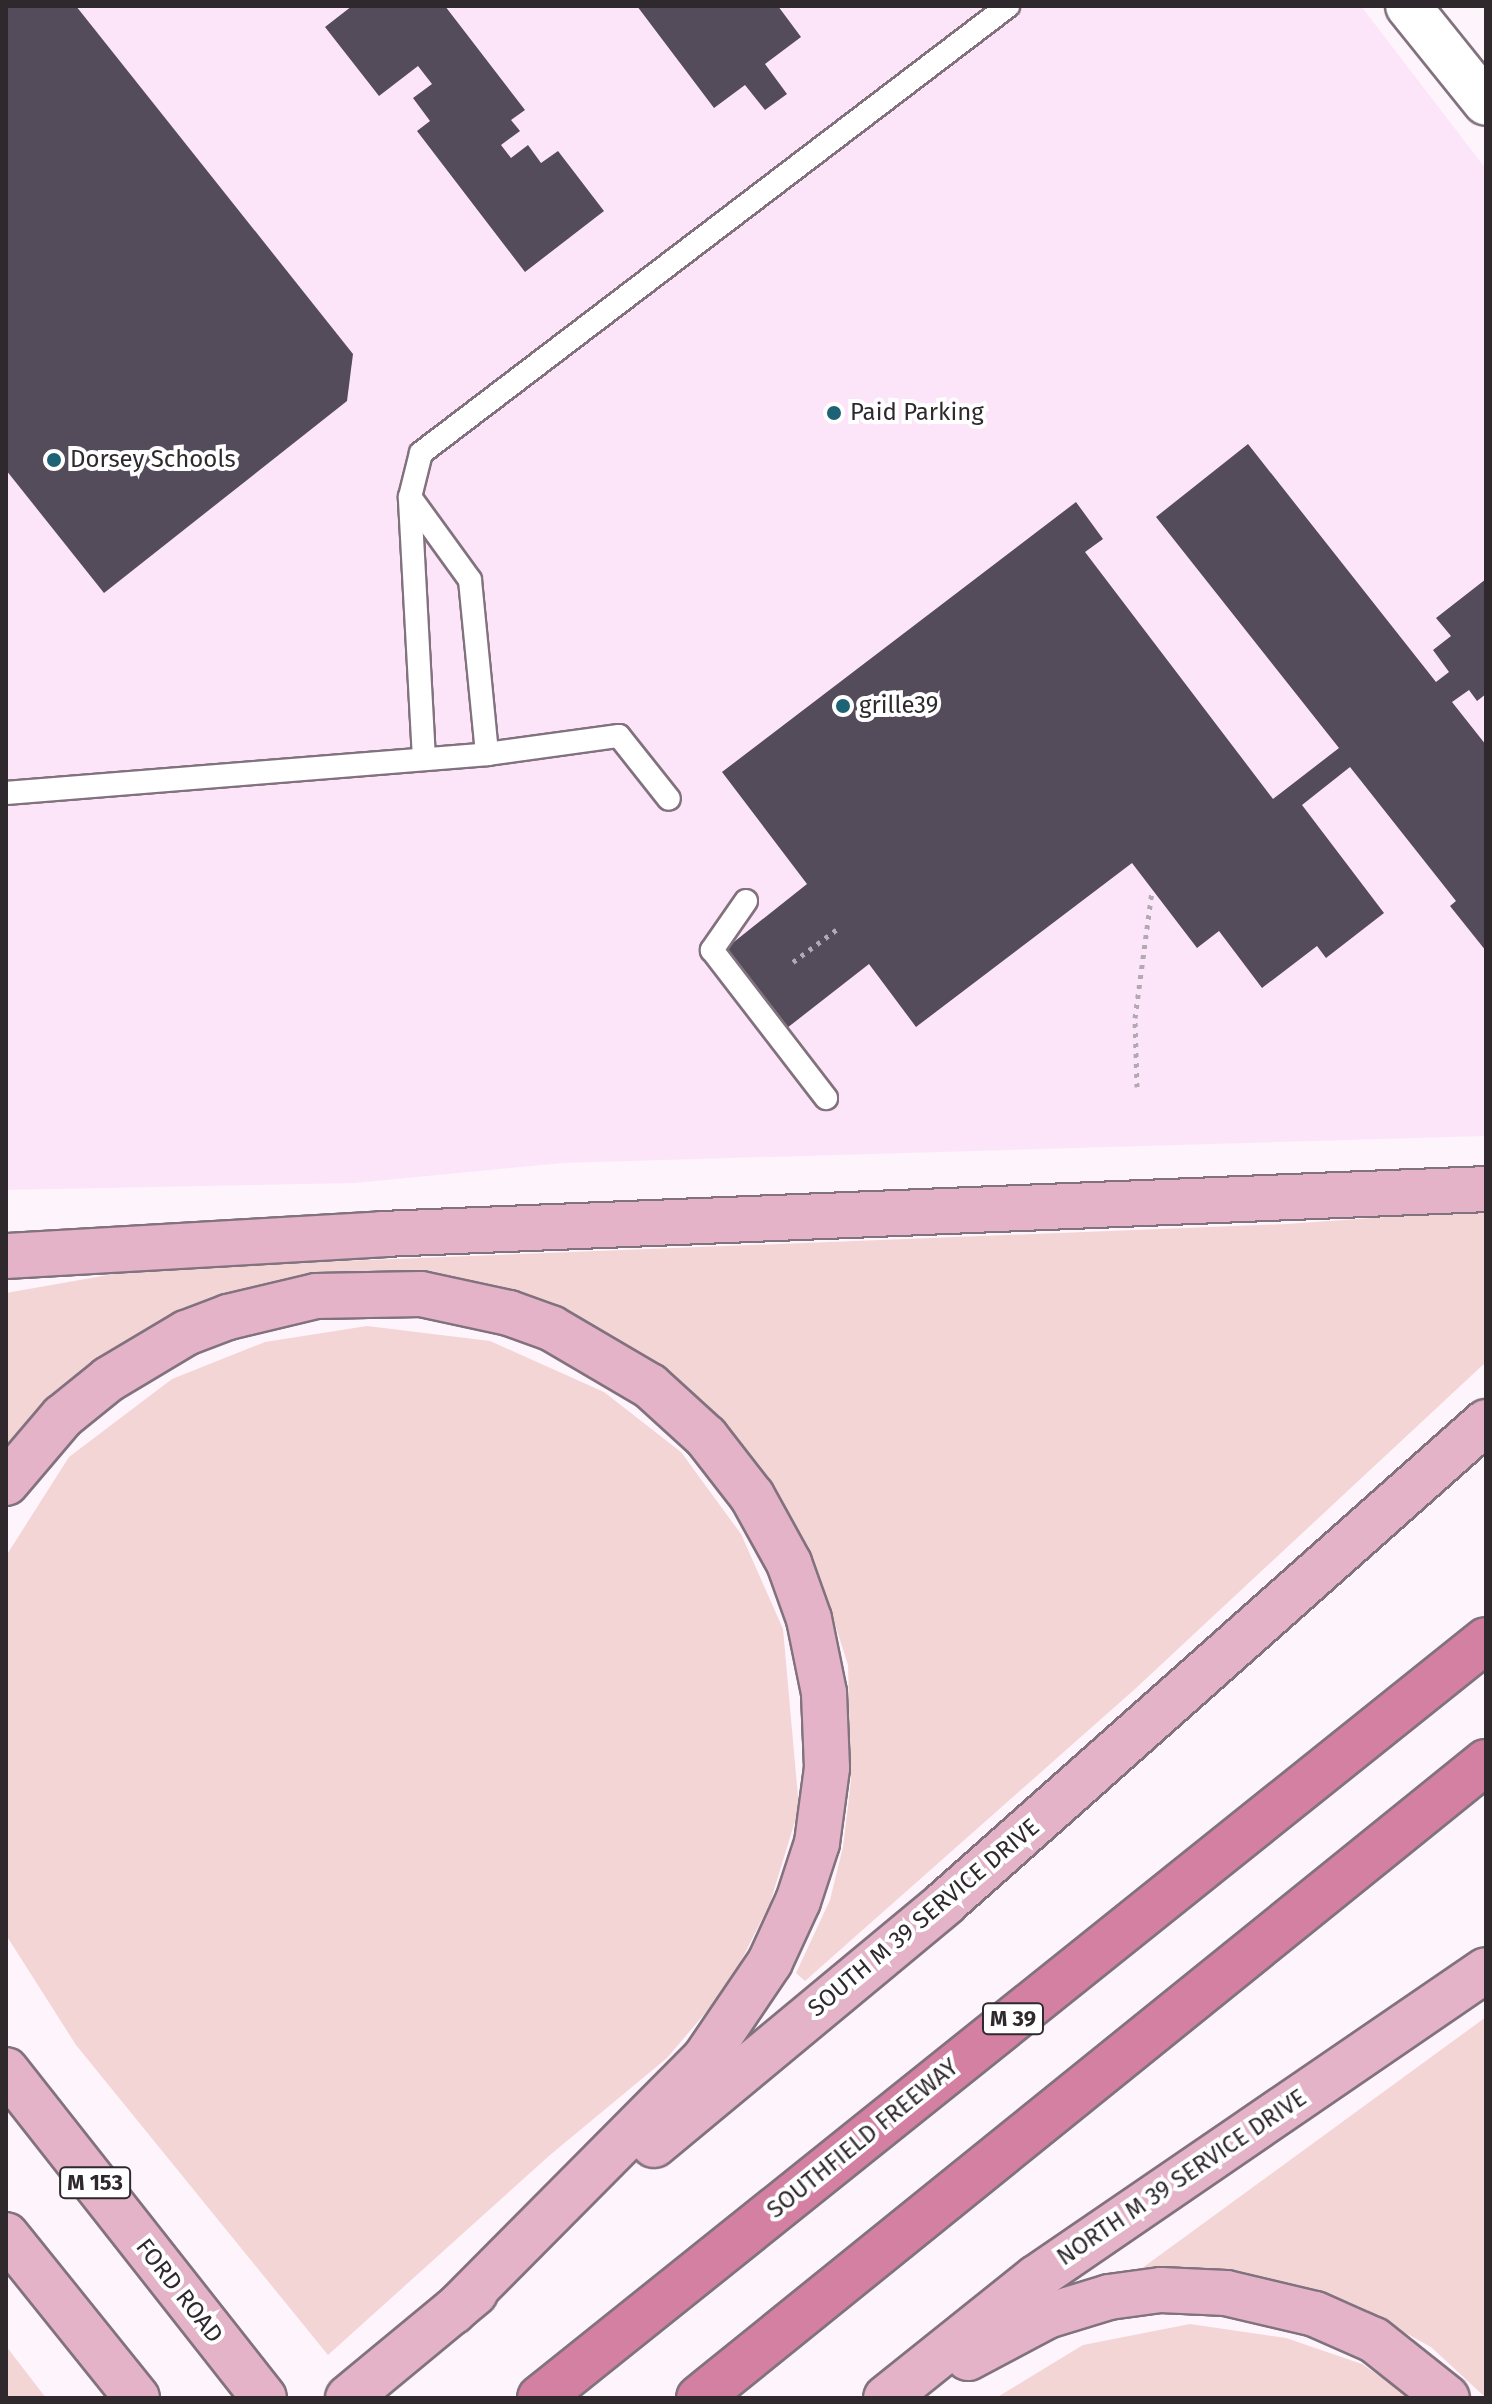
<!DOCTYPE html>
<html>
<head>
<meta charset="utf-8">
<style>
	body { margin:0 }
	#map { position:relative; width:1492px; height:2404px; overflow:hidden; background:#fef4fc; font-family:"Fira Sans",sans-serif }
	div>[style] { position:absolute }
	.built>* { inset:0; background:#fde5f9 }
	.green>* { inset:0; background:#f4d5d5 }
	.building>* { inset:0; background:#544c5b }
	.path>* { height:5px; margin-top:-2.5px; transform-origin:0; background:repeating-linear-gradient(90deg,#b2aab1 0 4px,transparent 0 10px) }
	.roads { filter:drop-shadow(2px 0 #81727e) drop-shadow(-2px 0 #81727e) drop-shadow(0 2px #81727e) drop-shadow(0 -2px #81727e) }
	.lane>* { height:22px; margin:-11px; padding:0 11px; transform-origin:11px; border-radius:11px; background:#fff }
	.street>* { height:44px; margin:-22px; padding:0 22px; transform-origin:22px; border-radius:22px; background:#fff }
	.primary>* { height:44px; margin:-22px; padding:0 22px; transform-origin:22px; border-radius:22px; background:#e5b3c8 }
	.highway>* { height:44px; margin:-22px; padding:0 22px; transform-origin:22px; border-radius:22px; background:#d380a3 }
	.dots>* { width:22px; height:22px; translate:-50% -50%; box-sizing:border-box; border:4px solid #fff; border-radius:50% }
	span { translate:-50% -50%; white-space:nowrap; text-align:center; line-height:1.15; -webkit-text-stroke:8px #fff; paint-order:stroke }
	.shield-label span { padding:2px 6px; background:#fff; border:2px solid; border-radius:6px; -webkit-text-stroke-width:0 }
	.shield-label { font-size:22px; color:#2f292e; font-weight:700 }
	.poi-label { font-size:24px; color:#2f292e }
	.left { translate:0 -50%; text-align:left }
	.street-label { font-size:24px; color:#2f292e }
	.frame { position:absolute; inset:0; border:8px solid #2f292e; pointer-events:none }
</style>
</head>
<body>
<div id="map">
	<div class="built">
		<i style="clip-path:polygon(6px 6px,1361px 6px,1486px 169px,1486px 1136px,563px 1163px,355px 1183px,6px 1190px)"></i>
	</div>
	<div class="green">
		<i style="clip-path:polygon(1486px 1210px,1486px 1362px,1135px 1689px,805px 1981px,796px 1973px,830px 1900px,843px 1847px,851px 1781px,848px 1665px,821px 1580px,769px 1479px,738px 1438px,667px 1369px,564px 1312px,323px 1277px,6px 1457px,6px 1293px,142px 1269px,1287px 1224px)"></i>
		<i style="clip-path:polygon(367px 1326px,490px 1341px,604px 1392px,681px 1452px,741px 1534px,783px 1629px,799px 1808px,770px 1903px,729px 1985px,667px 2058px,550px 2155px,328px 2355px,76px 2045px,6px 1935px,6px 1556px,69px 1457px,172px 1379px,265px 1342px)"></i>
		<i style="clip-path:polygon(1486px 2017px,1486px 2398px,1431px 2347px,1351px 2303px,1284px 2283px,1212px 2274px,1134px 2274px)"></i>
		<i style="clip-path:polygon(1190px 2324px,1286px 2338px,1362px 2364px,1412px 2398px,996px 2398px,1083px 2345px)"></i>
		<i style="clip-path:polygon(6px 2346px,46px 2398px,6px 2398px)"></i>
	</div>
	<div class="building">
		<i style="clip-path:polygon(6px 6px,76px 6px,353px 354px,347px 401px,104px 593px,6px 470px)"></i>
		<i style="clip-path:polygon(352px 6px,445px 6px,525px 110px,511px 120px,520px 131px,501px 145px,511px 158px,528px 145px,541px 163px,558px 151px,604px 211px,525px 272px,417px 131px,430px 121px,413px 98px,432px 84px,418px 66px,379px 96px,325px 27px)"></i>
		<i style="clip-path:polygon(637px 6px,778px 6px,801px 37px,765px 64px,787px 94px,765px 110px,745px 85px,714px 108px)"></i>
		<i style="clip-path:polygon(1248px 444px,1436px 682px,1449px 672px,1433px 650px,1451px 636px,1436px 618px,1486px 579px,1486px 694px,1477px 701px,1469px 690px,1452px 702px,1486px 745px,1486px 951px,1450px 906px,1456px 901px,1350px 767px,1302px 805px,1384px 913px,1326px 958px,1317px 946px,1262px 988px,1219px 931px,1197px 948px,1132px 863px,916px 1027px,869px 964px,787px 1028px,725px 949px,807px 884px,722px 772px,1076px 502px,1103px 539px,1085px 552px,1273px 799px,1339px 748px,1156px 517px)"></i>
	</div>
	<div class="path">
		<i style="left:793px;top:962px;width:59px;rotate:-36.7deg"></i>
		<i style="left:1137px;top:1087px;width:69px;rotate:-91.7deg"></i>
		<i style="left:1135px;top:1018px;width:129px;rotate:-82.4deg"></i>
	</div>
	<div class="roads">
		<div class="lane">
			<i style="left:410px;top:497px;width:102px;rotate:54.1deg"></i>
			<i style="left:470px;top:580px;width:175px;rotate:84.4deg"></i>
			<i style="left:424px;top:759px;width:262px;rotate:-93.1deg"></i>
			<i style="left:410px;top:497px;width:45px;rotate:-76deg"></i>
			<i style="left:421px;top:453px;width:738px;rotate:-37.29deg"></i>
			<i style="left:6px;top:793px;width:483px;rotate:-4.6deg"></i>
			<i style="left:487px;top:754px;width:133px;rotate:-7.8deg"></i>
			<i style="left:619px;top:736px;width:80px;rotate:51.6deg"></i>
			<i style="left:746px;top:901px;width:60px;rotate:124.8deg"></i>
			<i style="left:712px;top:950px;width:187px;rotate:52.4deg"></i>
		</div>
		<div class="street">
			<i style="left:1408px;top:6px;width:124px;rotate:51.2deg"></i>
		</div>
		<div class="primary">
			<i style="left:6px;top:1256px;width:377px;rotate:-3.3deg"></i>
			<i style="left:382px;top:1234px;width:1105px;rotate:-2.33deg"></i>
			<i style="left:6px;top:1483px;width:87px;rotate:-49.7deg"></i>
			<i style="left:62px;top:1417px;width:60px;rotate:-39deg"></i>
			<i style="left:109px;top:1379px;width:90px;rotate:-30.9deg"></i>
			<i style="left:186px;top:1333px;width:45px;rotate:-20.9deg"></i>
			<i style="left:228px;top:1317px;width:90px;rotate:-13.4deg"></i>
			<i style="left:316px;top:1296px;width:105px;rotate:-1.1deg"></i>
			<i style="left:421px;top:1294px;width:90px;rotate:12.2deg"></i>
			<i style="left:509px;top:1313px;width:45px;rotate:19.7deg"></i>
			<i style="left:551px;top:1328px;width:115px;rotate:30.4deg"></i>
			<i style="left:650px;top:1386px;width:76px;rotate:42.3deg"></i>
			<i style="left:706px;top:1437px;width:75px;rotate:52.1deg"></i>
			<i style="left:752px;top:1496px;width:77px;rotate:61.1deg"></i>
			<i style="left:789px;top:1563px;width:59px;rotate:70.3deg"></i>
			<i style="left:809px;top:1619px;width:76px;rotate:78.5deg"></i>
			<i style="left:824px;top:1693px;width:75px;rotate:87.7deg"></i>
			<i style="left:827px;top:1768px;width:76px;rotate:97.6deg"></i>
			<i style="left:817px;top:1843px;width:61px;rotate:108.1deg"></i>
			<i style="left:798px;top:1901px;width:67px;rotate:114.7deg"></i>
			<i style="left:770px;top:1962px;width:116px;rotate:124.1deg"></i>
			<i style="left:705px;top:2058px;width:358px;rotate:134.8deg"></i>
			<i style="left:6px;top:2070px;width:417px;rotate:51.8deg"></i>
			<i style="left:654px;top:2145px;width:378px;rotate:-39.7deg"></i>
			<i style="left:945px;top:1903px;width:724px;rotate:-41.64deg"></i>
			<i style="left:6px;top:2235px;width:209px;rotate:51.2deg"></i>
			<i style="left:968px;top:2358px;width:89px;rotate:-28deg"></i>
			<i style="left:1047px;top:2316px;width:65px;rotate:-17deg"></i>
			<i style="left:1109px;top:2297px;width:52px;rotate:-7.7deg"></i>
			<i style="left:1161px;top:2290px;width:65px;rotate:2.6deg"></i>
			<i style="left:1226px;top:2293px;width:91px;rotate:13.3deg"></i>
			<i style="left:1315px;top:2314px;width:64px;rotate:23.8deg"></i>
			<i style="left:1374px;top:2340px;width:93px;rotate:38.5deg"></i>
			<i style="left:348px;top:2398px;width:165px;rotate:-39.6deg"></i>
			<i style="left:886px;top:2398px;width:192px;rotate:-38.7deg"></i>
			<i style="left:1036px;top:2278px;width:545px;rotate:-34.39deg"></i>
		</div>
		<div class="highway">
			<i style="left:540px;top:2398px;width:1212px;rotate:-38.7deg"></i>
			<i style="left:699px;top:2398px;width:1012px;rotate:-38.94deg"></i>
		</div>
	</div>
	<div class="dots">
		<i style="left:834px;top:413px;background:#1e6275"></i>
		<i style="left:54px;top:460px;background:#1e6275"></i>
		<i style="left:843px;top:706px;background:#1e6275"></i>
	</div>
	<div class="shield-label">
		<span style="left:1013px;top:2019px">M 39</span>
		<span style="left:95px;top:2183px">M 153</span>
	</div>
	<div class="poi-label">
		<span class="left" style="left:850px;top:413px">Paid Parking</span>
		<span class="left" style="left:70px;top:460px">Dorsey Schools</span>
		<span class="left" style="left:859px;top:706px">grille39</span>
	</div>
	<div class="street-label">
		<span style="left:924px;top:1918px;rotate:-40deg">SOUTH M 39 SERVICE DRIVE</span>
		<span style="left:863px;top:2139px;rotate:-39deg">SOUTHFIELD FREEWAY</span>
		<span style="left:1182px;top:2178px;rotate:-34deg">NORTH M 39 SERVICE DRIVE</span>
		<span style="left:179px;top:2291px;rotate:52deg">FORD ROAD</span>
	</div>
	<div class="frame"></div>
</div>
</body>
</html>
